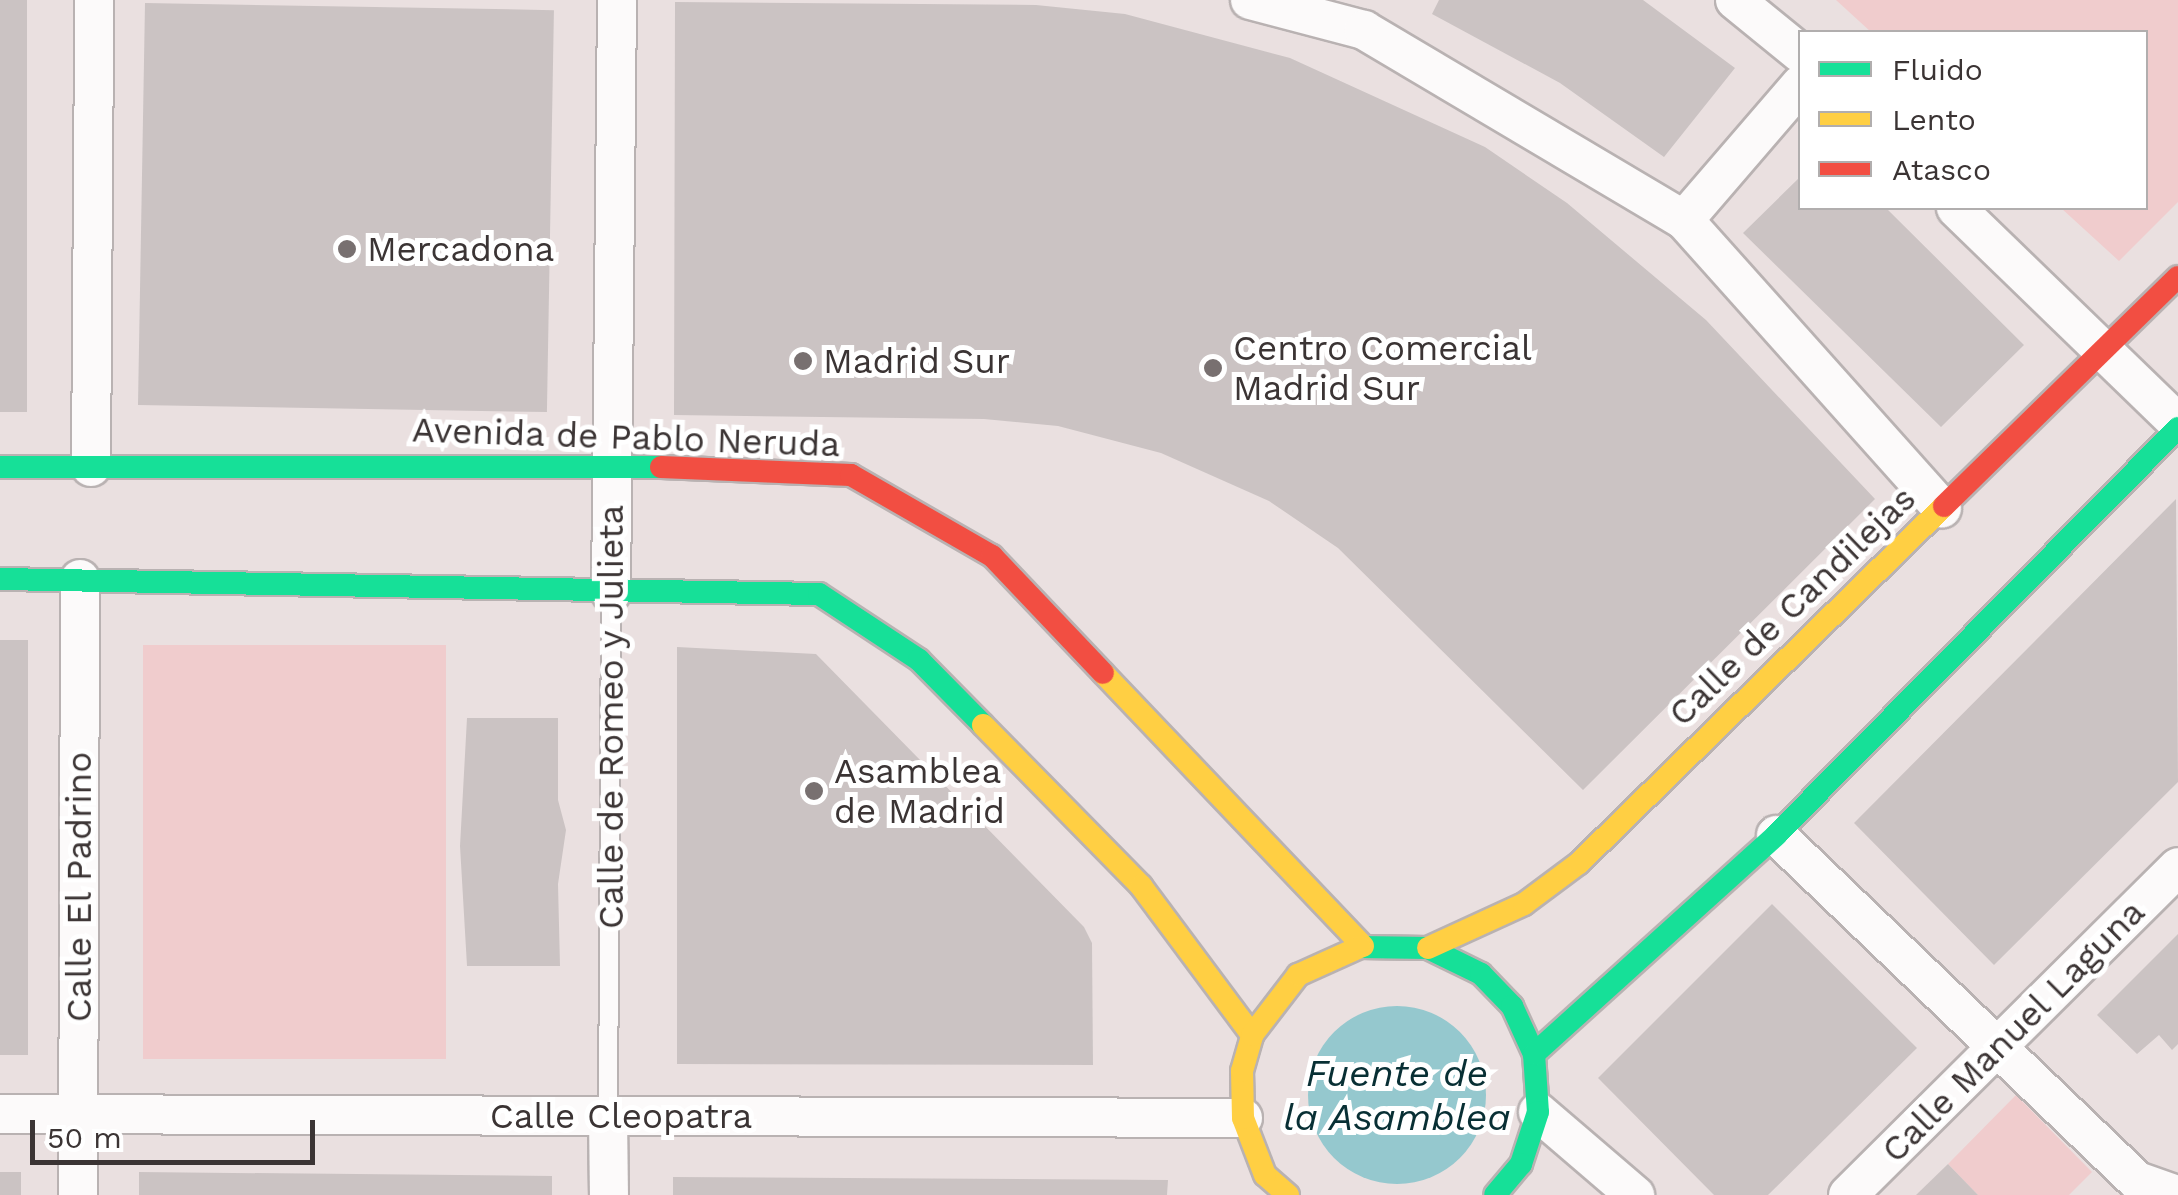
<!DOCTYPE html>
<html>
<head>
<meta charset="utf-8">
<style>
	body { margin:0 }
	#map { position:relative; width:2178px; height:1195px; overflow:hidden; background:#eae0e0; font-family:"Work Sans",sans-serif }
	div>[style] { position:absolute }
	.green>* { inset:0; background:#f0cccd; transform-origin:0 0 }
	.water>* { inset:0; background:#95c8ce }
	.round { border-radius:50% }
	.building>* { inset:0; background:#cbc3c3; transform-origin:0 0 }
	.roads { filter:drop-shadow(2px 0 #b9b2b2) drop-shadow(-2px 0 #b9b2b2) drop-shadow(0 2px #b9b2b2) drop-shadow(0 -2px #b9b2b2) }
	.lane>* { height:18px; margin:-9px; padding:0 9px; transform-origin:9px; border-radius:9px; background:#fcfafa }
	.street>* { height:38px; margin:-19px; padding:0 19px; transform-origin:19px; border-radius:19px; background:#fcfafa }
	.fast>* { height:22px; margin:-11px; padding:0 11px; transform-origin:11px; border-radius:11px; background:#16e098 }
	.slow>* { height:22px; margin:-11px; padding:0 11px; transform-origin:11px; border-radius:11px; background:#ffcf43 }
	.jam>* { height:22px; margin:-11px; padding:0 11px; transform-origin:11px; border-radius:11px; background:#f24e42 }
	.dots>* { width:28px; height:28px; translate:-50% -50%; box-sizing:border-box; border:5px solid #fff; border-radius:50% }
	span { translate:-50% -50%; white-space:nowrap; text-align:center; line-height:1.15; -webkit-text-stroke:10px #fff; paint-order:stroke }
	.poi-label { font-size:35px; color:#3b3434 }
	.left { translate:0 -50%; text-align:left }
	.street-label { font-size:35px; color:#3b3434 }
	.water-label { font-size:38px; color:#082f34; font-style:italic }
	.legend { position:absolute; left:1798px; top:30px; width:350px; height:180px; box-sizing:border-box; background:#fff; border:2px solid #b1aeae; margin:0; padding:12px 18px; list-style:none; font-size:30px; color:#3b3434 }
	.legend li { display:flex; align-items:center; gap:20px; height:50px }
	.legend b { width:50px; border:2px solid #b1aeae }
	.scale { position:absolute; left:30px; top:1120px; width:285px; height:45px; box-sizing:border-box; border:5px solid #3b3434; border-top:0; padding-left:12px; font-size:30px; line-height:35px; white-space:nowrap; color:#3b3434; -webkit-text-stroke:8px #fff; paint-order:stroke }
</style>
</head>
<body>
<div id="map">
	<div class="green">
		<i style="clip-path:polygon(1836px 0,2178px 0,2178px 202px,2119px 261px,2061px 208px,2146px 208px,2146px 32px,1871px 32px)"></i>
		<i style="left:143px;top:645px;width:303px;height:414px"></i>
		<i style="clip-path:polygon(2016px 1095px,2092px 1172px,2069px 1195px,1978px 1195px,1948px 1164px)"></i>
	</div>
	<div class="water">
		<i class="round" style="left:1308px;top:1006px;width:178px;height:178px"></i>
	</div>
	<div class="building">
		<i style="left:0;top:0;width:27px;height:412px"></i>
		<i style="clip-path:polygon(1439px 0,1643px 0,1735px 68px,1664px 157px,1560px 83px,1432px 14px)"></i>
		<i style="clip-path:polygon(675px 2px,1036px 5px,1125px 14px,1290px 58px,1485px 147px,1567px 203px,1706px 320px,1875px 499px,1583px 790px,1338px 548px,1269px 501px,1161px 453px,1058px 426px,984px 419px,674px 415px)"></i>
		<i style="left:145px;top:3px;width:409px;height:402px;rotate:1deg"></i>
		<i style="clip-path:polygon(1800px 177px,1800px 208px,1886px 208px,2024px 345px,1941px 427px,1743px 233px)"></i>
		<i style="clip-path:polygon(2176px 499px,2178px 782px,1994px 965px,1854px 823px)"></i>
		<i style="left:28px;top:640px;width:415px;height:28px;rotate:90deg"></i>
		<i style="clip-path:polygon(677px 647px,816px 654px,1084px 927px,1092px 943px,1093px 1065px,677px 1064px)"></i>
		<i style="clip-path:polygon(467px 718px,558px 718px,558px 800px,566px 830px,558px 884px,560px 966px,467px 966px,460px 846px)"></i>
		<i style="clip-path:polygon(1772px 904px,1917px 1048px,1768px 1195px,1714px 1195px,1598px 1078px)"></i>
		<i style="clip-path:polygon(2178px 934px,2178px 1044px,2172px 1050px,2159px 1035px,2137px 1054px,2097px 1015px)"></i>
		<i style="clip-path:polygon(1948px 1164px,1978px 1195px,1916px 1195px)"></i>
		<i style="left:0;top:1172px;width:21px;height:23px"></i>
		<i style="clip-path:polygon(139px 1172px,552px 1176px,552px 1195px,139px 1195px)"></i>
		<i style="clip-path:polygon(673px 1177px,1168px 1180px,1167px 1195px,673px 1195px)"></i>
	</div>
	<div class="roads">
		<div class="lane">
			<i style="left:608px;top:1116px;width:519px;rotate:-89.67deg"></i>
		</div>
		<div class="street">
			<i style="left:1250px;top:0;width:118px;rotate:14.7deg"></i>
			<i style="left:1364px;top:30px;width:372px;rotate:30.7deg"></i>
			<i style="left:1684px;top:220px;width:387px;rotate:48.2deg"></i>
			<i style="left:1735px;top:0;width:84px;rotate:39.2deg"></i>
			<i style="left:1956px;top:208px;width:309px;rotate:44.1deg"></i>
			<i style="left:1684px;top:220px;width:178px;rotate:-49.3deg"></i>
			<i style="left:91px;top:467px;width:467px;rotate:-89.6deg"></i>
			<i style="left:611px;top:593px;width:593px;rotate:-89.42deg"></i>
			<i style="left:1776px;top:835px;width:500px;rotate:43.78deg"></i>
			<i style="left:2137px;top:1181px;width:42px;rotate:19.3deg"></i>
			<i style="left:1538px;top:1112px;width:128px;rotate:40.6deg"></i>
			<i style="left:0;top:1114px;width:1243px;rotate:0.18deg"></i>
			<i style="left:608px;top:1116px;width:79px;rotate:89.3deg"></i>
			<i style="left:78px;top:1195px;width:616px;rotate:-89.81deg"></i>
			<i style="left:1848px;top:1195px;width:465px;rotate:-44.8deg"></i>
		</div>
		<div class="fast">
			<i style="left:0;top:467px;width:661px"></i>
			<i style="left:0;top:579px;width:819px;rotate:1.05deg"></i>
			<i style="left:819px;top:594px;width:120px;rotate:33.4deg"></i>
			<i style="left:919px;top:660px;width:91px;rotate:45.4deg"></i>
			<i style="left:1360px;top:947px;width:68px;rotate:0.8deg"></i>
			<i style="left:1428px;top:948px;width:59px;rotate:26.1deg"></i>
			<i style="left:1481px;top:974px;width:45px;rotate:45.9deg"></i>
			<i style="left:1512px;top:1006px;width:53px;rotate:65.4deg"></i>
			<i style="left:1534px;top:1054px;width:58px;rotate:86.1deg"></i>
			<i style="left:1538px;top:1112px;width:55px;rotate:108.1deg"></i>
			<i style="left:1521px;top:1164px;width:40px;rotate:130deg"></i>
			<i style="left:1534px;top:1054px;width:326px;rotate:-42.1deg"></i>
			<i style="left:1776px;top:835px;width:572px;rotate:-45.35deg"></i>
		</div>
		<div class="slow">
			<i style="left:1103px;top:673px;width:377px;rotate:46.4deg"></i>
			<i style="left:983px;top:725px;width:226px;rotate:45.5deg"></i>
			<i style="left:1141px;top:886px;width:186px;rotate:53.3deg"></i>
			<i style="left:1428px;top:948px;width:106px;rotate:-24.6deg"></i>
			<i style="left:1524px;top:904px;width:69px;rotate:-36.7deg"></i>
			<i style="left:1579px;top:863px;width:511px;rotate:-44.37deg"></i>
			<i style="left:1288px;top:1195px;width:30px;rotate:-139deg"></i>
			<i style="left:1265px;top:1175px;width:61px;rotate:-111.1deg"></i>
			<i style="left:1243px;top:1118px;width:47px;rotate:-91.2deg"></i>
			<i style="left:1242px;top:1071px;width:37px;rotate:-74deg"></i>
			<i style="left:1252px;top:1035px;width:76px;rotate:-52.5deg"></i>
			<i style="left:1298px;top:975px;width:68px;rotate:-24.3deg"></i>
		</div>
		<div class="jam">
			<i style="left:661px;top:467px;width:190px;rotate:2.4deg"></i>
			<i style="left:851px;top:475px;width:163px;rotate:29.9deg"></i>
			<i style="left:992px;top:556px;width:161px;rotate:46.5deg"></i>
			<i style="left:1944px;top:506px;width:327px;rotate:-44.4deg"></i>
		</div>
	</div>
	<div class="dots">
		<i style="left:347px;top:249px;background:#787070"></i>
		<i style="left:803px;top:361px;background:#787070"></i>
		<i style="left:1213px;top:368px;background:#787070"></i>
		<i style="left:814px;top:791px;background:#787070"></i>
	</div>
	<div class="poi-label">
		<span class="left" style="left:367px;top:249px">Mercadona</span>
		<span class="left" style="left:1233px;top:368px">Centro Comercial<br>Madrid Sur</span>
		<span class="left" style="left:823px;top:361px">Madrid Sur</span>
		<span class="left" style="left:834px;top:791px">Asamblea<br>de Madrid</span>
	</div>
	<div class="street-label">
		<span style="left:626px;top:437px;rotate:2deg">Avenida de Pablo Neruda</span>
		<span style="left:1792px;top:606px;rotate:-44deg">Calle de Candilejas</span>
		<span style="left:611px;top:717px;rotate:-90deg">Calle de Romeo y Julieta</span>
		<span style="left:79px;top:887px;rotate:-90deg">Calle El Padrino</span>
		<span style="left:2013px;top:1031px;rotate:-45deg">Calle Manuel Laguna</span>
		<span style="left:621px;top:1116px">Calle Cleopatra</span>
	</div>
	<div class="water-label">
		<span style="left:1397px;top:1096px">Fuente de<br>la Asamblea</span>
	</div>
	<ul class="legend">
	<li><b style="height:12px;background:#16e098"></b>Fluido</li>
	<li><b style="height:12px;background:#ffcf43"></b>Lento</li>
	<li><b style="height:12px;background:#f24e42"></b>Atasco</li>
	</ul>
	<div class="scale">50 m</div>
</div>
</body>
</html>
